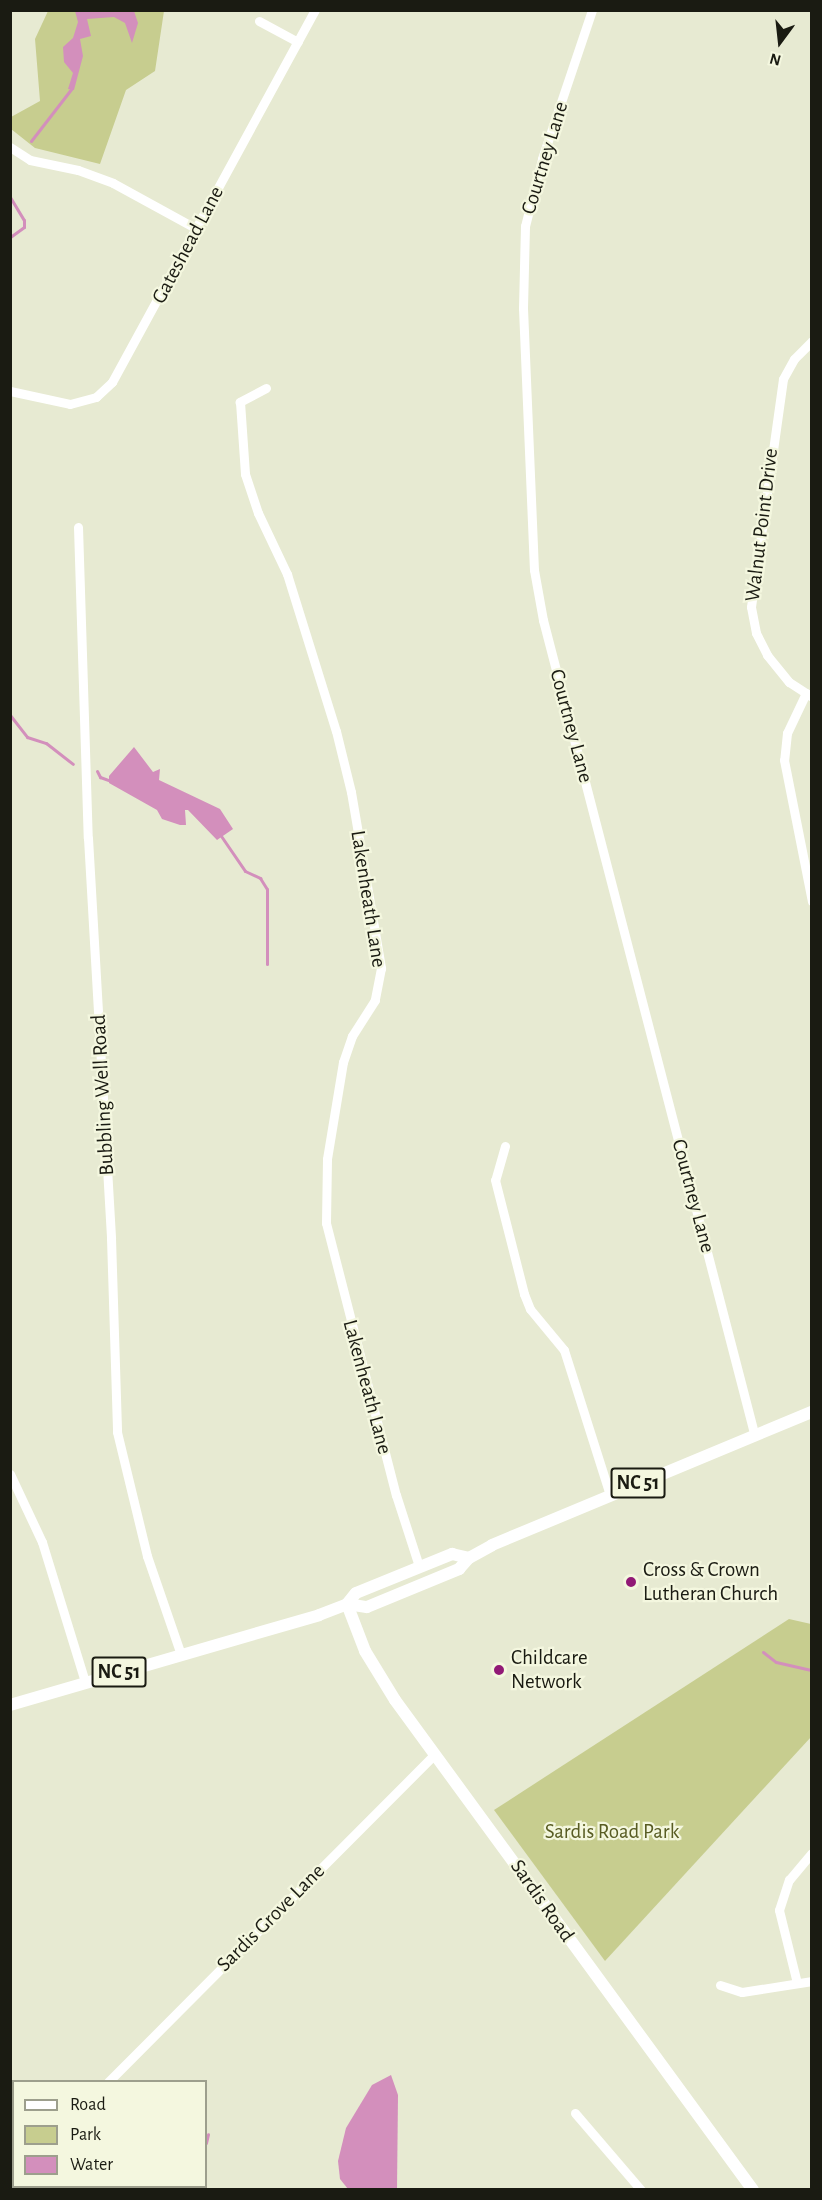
<!DOCTYPE html>
<html>
<head>
<meta charset="utf-8">
<style>
	body { margin:0 }
	#map { position:relative; width:822px; height:2200px; overflow:hidden; background:#e7ead2; font-family:"Alegreya Sans",sans-serif }
	div>[style] { position:absolute }
	.green>* { inset:0; background:#c7cd8f }
	.water>* { inset:0; background:#d38fbc }
	.stream>* { height:3px; margin:-1.5px; padding:0 1.5px; transform-origin:1.5px; border-radius:1.5px; background:#d38fbc }
	.minor>* { height:9px; margin:-4.5px; padding:0 4.5px; transform-origin:4.5px; border-radius:4.5px; background:#fff }
	.major>* { height:12px; margin:-6px; padding:0 6px; transform-origin:6px; border-radius:6px; background:#fff }
	.dots>* { width:16px; height:16px; translate:-50% -50%; box-sizing:border-box; border:3px solid #f4f7df; border-radius:50% }
	span { translate:-50% -50%; white-space:nowrap; text-align:center; line-height:1.15; -webkit-text-stroke:4.5px #f4f7df; paint-order:stroke }
	.shield-label span { padding:2px 4px; background:#f4f7df; border:2px solid; border-radius:4px; -webkit-text-stroke-width:0 }
	.shield-label { font-size:20px; color:#1a1b12; font-weight:700 }
	.street-label { font-size:21px; color:#1a1b12 }
	.poi-label { font-size:21px; color:#1a1b12 }
	.left { translate:0 -50%; text-align:left }
	.park-label { font-size:21px; color:#585c23 }
	.frame { position:absolute; inset:0; border:12px solid #1a1b12; pointer-events:none }
	.legend { position:absolute; left:12px; top:2080px; width:195px; height:108px; box-sizing:border-box; background:#f4f7df; border:2px solid #9d9f8d; margin:0; padding:8px 10px; list-style:none; font-size:18px; color:#1a1b12 }
	.legend li { display:flex; align-items:center; gap:12px; height:30px }
	.legend b { width:30px; border:2px solid #9d9f8d }
	.north { position:absolute; left:750px; top:12px; width:60px; height:60px; -webkit-text-stroke:4px #f4f7df; paint-order:stroke; rotate:195deg; font-size:16px; font-weight:700; line-height:24px; text-align:center; color:#1a1b12 }
	.north::after { content:''; display:block; margin:auto; width:21px; height:27px; background:#1a1b12; clip-path:polygon(50% 0,100% 100%,50% 72%,0 100%) }
</style>
</head>
<body>
<div id="map">
	<div class="green">
		<i style="clip-path:polygon(48px 11px,164px 11px,155px 71px,126px 90px,100px 164px,35px 148px,11px 129px,11px 117px,40px 101px,35px 39px)"></i>
		<i style="clip-path:polygon(789px 1619px,811px 1624px,811px 1737px,605px 1961px,494px 1810px)"></i>
	</div>
	<div class="water">
		<i style="clip-path:polygon(75px 11px,134px 11px,138px 23px,132px 43px,125px 23px,114px 17px,87px 19px,91px 36px,80px 39px,83px 56px,74px 90px,68px 89px,73px 73px,64px 62px,63px 47px,73px 38px,78px 22px)"></i>
		<i style="clip-path:polygon(134px 747px,153px 772px,160px 769px,159px 780px,220px 809px,233px 829px,217px 840px,188px 810px,185px 810px,186px 825px,180px 825px,162px 819px,157px 810px,109px 783px,109px 776px)"></i>
		<i style="clip-path:polygon(391px 2075px,398px 2095px,397px 2189px,348px 2189px,340px 2179px,338px 2161px,346px 2128px,372px 2085px)"></i>
	</div>
	<div class="stream">
		<i style="left:31px;top:141px;width:67px;rotate:-52.3deg"></i>
		<i style="left:10px;top:197px;width:27px;rotate:59deg"></i>
		<i style="left:24px;top:220px;width:7px;rotate:90deg"></i>
		<i style="left:24px;top:227px;width:17px;rotate:144deg"></i>
		<i style="left:10px;top:715px;width:28px;rotate:52deg"></i>
		<i style="left:27px;top:737px;width:20px;rotate:18deg"></i>
		<i style="left:46px;top:743px;width:34px;rotate:38deg"></i>
		<i style="left:97px;top:771px;width:7px;rotate:63deg"></i>
		<i style="left:100px;top:777px;width:12px;rotate:20deg"></i>
		<i style="left:219px;top:833px;width:46px;rotate:55.6deg"></i>
		<i style="left:245px;top:871px;width:17px;rotate:25deg"></i>
		<i style="left:260px;top:878px;width:13px;rotate:58deg"></i>
		<i style="left:267px;top:889px;width:75px;rotate:90deg"></i>
		<i style="left:763px;top:1652px;width:16px;rotate:38deg"></i>
		<i style="left:776px;top:1662px;width:37px;rotate:13deg"></i>
		<i style="left:206px;top:2143px;width:9px;rotate:-77deg"></i>
		<i style="left:198px;top:2190px;width:4px;rotate:-90deg"></i>
	</div>
	<div class="minor">
		<i style="left:592px;top:10px;width:157px;rotate:108.6deg"></i>
		<i style="left:542px;top:159px;width:69px;rotate:104.2deg"></i>
		<i style="left:525px;top:226px;width:82px;rotate:91.4deg"></i>
		<i style="left:523px;top:308px;width:262px;rotate:87.6deg"></i>
		<i style="left:534px;top:570px;width:51px;rotate:79.8deg"></i>
		<i style="left:543px;top:620px;width:840px;rotate:75.45deg"></i>
		<i style="left:259px;top:21px;width:44px;rotate:28.3deg"></i>
		<i style="left:10px;top:147px;width:24px;rotate:33deg"></i>
		<i style="left:30px;top:160px;width:49px;rotate:11.8deg"></i>
		<i style="left:78px;top:170px;width:37px;rotate:20deg"></i>
		<i style="left:113px;top:183px;width:96px;rotate:28.7deg"></i>
		<i style="left:812px;top:341px;width:25px;rotate:135deg"></i>
		<i style="left:794px;top:359px;width:23px;rotate:119deg"></i>
		<i style="left:783px;top:379px;width:230px;rotate:98deg"></i>
		<i style="left:751px;top:607px;width:26px;rotate:79deg"></i>
		<i style="left:756px;top:633px;width:25px;rotate:63deg"></i>
		<i style="left:767px;top:655px;width:35px;rotate:51deg"></i>
		<i style="left:789px;top:682px;width:27px;rotate:33deg"></i>
		<i style="left:266px;top:388px;width:30px;rotate:152deg"></i>
		<i style="left:240px;top:402px;width:72px;rotate:86deg"></i>
		<i style="left:245px;top:474px;width:41px;rotate:71.6deg"></i>
		<i style="left:258px;top:513px;width:68px;rotate:64.6deg"></i>
		<i style="left:287px;top:574px;width:164px;rotate:72.7deg"></i>
		<i style="left:336px;top:731px;width:63px;rotate:76.2deg"></i>
		<i style="left:351px;top:792px;width:179px;rotate:80.3deg"></i>
		<i style="left:381px;top:968px;width:33px;rotate:101deg"></i>
		<i style="left:375px;top:1000px;width:43px;rotate:122.6deg"></i>
		<i style="left:352px;top:1036px;width:28px;rotate:109deg"></i>
		<i style="left:343px;top:1062px;width:98px;rotate:99.4deg"></i>
		<i style="left:327px;top:1159px;width:64px;rotate:90.9deg"></i>
		<i style="left:326px;top:1223px;width:281px;rotate:75.6deg"></i>
		<i style="left:396px;top:1495px;width:75px;rotate:72.1deg"></i>
		<i style="left:10px;top:391px;width:61px;rotate:12.2deg"></i>
		<i style="left:70px;top:404px;width:27px;rotate:-15deg"></i>
		<i style="left:96px;top:397px;width:22px;rotate:-43deg"></i>
		<i style="left:112px;top:382px;width:424px;rotate:-61.4deg"></i>
		<i style="left:78px;top:527px;width:311px;rotate:88.2deg"></i>
		<i style="left:88px;top:838px;width:401px;rotate:86.7deg"></i>
		<i style="left:111px;top:1238px;width:194px;rotate:88.2deg"></i>
		<i style="left:117px;top:1432px;width:128px;rotate:76.4deg"></i>
		<i style="left:147px;top:1556px;width:105px;rotate:71deg"></i>
		<i style="left:806px;top:693px;width:44px;rotate:115.4deg"></i>
		<i style="left:787px;top:733px;width:27px;rotate:96deg"></i>
		<i style="left:784px;top:760px;width:144px;rotate:78.8deg"></i>
		<i style="left:505px;top:1146px;width:35px;rotate:106deg"></i>
		<i style="left:495px;top:1180px;width:118px;rotate:75.7deg"></i>
		<i style="left:524px;top:1294px;width:16px;rotate:68deg"></i>
		<i style="left:530px;top:1309px;width:53px;rotate:50.3deg"></i>
		<i style="left:564px;top:1350px;width:152px;rotate:72.4deg"></i>
		<i style="left:10px;top:1474px;width:75px;rotate:64.8deg"></i>
		<i style="left:42px;top:1542px;width:146px;rotate:72.9deg"></i>
		<i style="left:797px;top:1983px;width:75px;rotate:-103.9deg"></i>
		<i style="left:779px;top:1910px;width:32px;rotate:-72deg"></i>
		<i style="left:789px;top:1880px;width:35px;rotate:-50deg"></i>
		<i style="left:720px;top:1985px;width:23px;rotate:18deg"></i>
		<i style="left:742px;top:1992px;width:71px;rotate:-8.9deg"></i>
		<i style="left:108px;top:2082px;width:463px;rotate:-45.1deg"></i>
		<i style="left:575px;top:2113px;width:101px;rotate:49.4deg"></i>
	</div>
	<div class="major">
		<i style="left:347px;top:1604px;width:50px;rotate:69deg"></i>
		<i style="left:365px;top:1651px;width:57px;rotate:58.5deg"></i>
		<i style="left:395px;top:1700px;width:607px;rotate:53.85deg"></i>
		<i style="left:347px;top:1604px;width:20px;rotate:9deg"></i>
		<i style="left:367px;top:1607px;width:100px;rotate:-22.4deg"></i>
		<i style="left:459px;top:1569px;width:15px;rotate:-48deg"></i>
		<i style="left:469px;top:1558px;width:26px;rotate:-29deg"></i>
		<i style="left:492px;top:1545px;width:347px;rotate:-22.6deg"></i>
		<i style="left:10px;top:1705px;width:322px;rotate:-16.2deg"></i>
		<i style="left:319px;top:1615px;width:30px;rotate:-21deg"></i>
		<i style="left:347px;top:1604px;width:14px;rotate:-51deg"></i>
		<i style="left:356px;top:1593px;width:104px;rotate:-22.1deg"></i>
		<i style="left:452px;top:1554px;width:17px;rotate:13deg"></i>
	</div>
	<div class="dots">
		<i style="left:631px;top:1582px;background:#911976"></i>
		<i style="left:499px;top:1670px;background:#911976"></i>
	</div>
	<div class="shield-label">
		<span style="left:638px;top:1483px">NC 51</span>
		<span style="left:119px;top:1672px">NC 51</span>
	</div>
	<div class="street-label">
		<span style="left:545px;top:158px;rotate:-73deg">Courtney Lane</span>
		<span style="left:188px;top:245px;rotate:-62deg">Gateshead Lane</span>
		<span style="left:762px;top:525px;rotate:-83deg">Walnut Point Drive</span>
		<span style="left:571px;top:726px;rotate:75deg">Courtney Lane</span>
		<span style="left:368px;top:899px;rotate:81deg">Lakenheath Lane</span>
		<span style="left:103px;top:1095px;rotate:-93deg">Bubbling Well Road</span>
		<span style="left:693px;top:1196px;rotate:75deg">Courtney Lane</span>
		<span style="left:367px;top:1387px;rotate:75deg">Lakenheath Lane</span>
		<span style="left:542px;top:1901px;rotate:55deg">Sardis Road</span>
		<span style="left:271px;top:1918px;rotate:-45deg">Sardis Grove Lane</span>
	</div>
	<div class="poi-label">
		<span class="left" style="left:643px;top:1582px">Cross &amp; Crown<br>Lutheran Church</span>
		<span class="left" style="left:511px;top:1670px">Childcare<br>Network</span>
	</div>
	<div class="park-label">
		<span style="left:612px;top:1832px">Sardis Road Park</span>
	</div>
	<div class="frame"></div>
	<ul class="legend">
	<li><b style="height:8px;background:#fff"></b>Road</li>
	<li><b style="height:16px;background:#c7cd8f"></b>Park</li>
	<li><b style="height:16px;background:#d38fbc"></b>Water</li>
	</ul>
	<div class="north">N</div>
</div>
</body>
</html>
